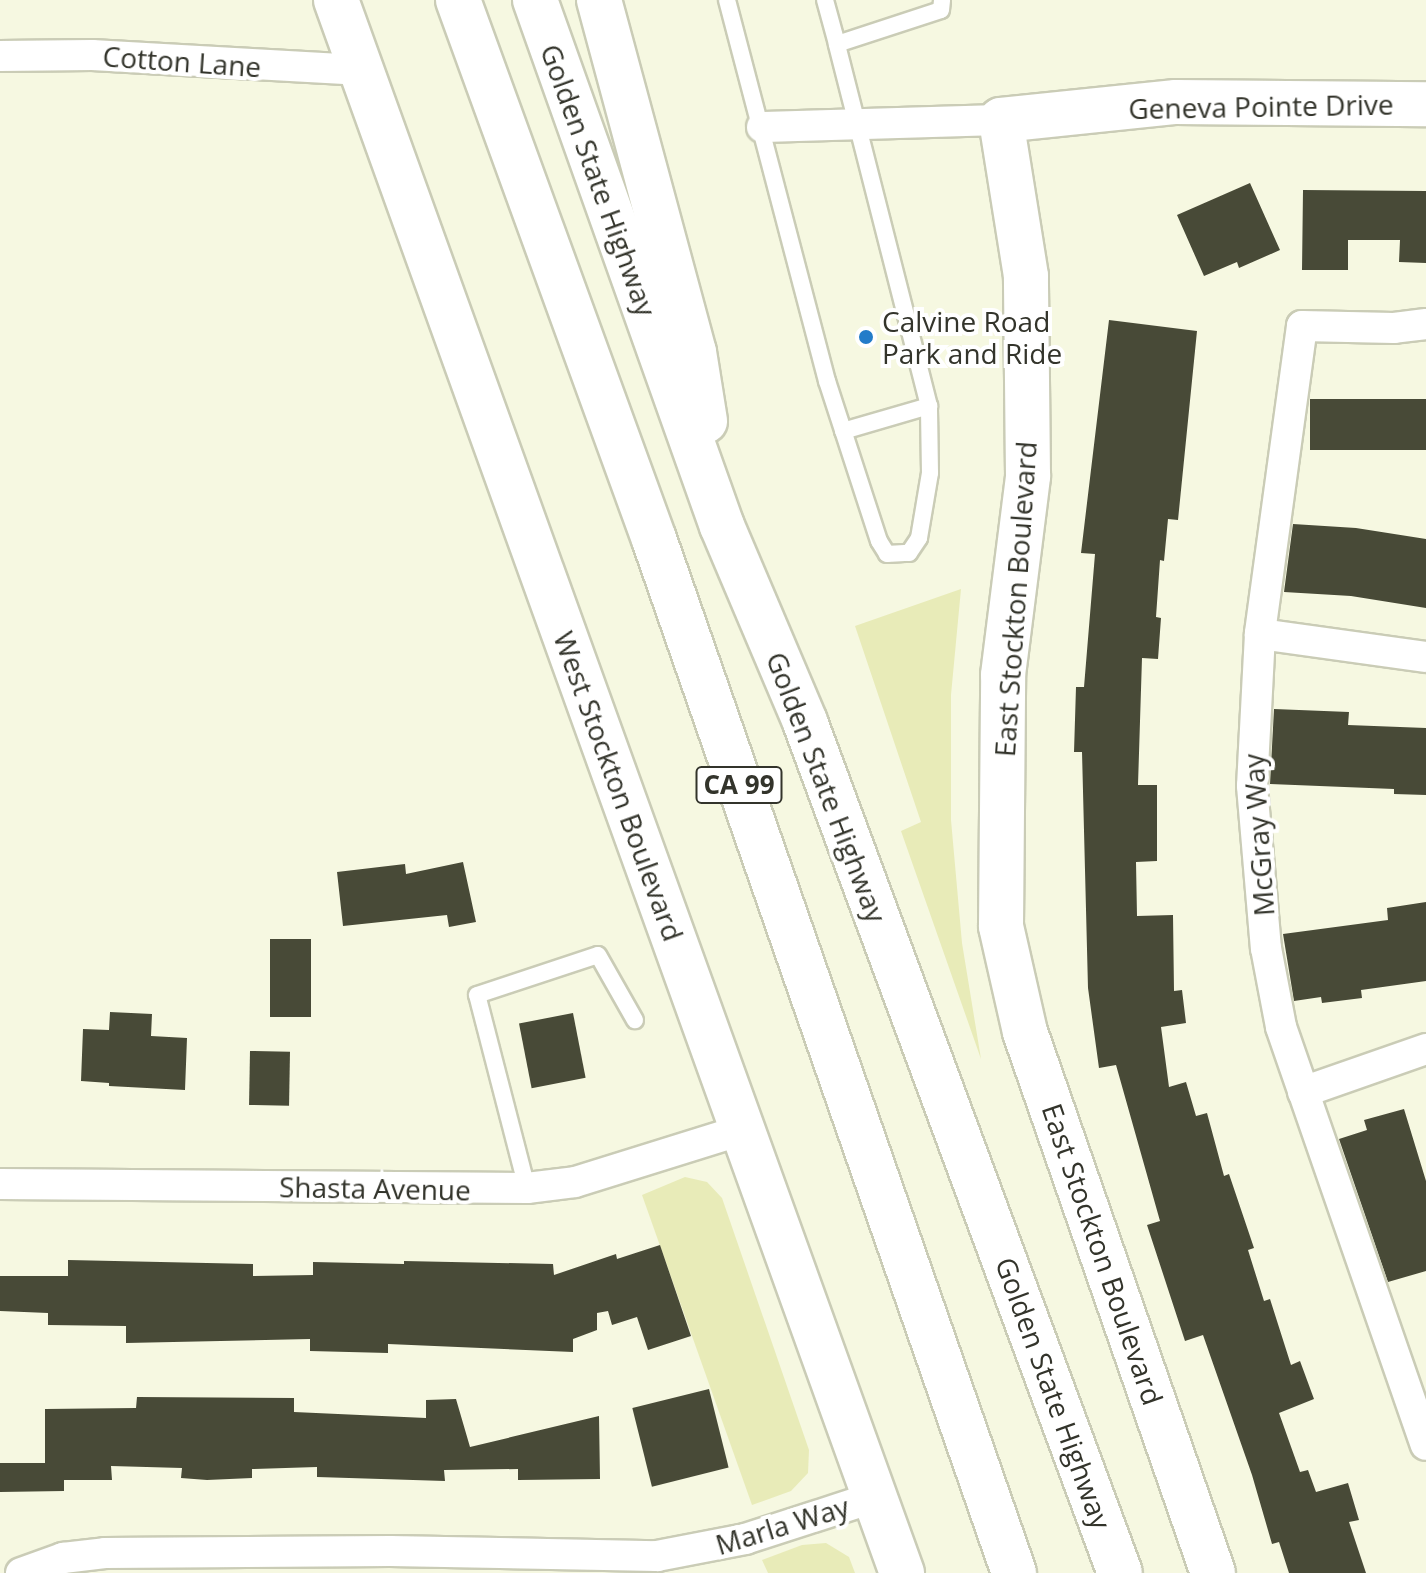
<!DOCTYPE html>
<html>
<head>
<meta charset="utf-8">
<style>
	body { margin:0 }
	#map { position:relative; width:1426px; height:1573px; overflow:hidden; background:#f6f8e1; font-family:"Open Sans",sans-serif }
	div>[style] { position:absolute }
	.green>* { inset:0; background:#e8ebb8 }
	.building>* { inset:0; background:#484a37; transform-origin:0 0 }
	.roads { filter:drop-shadow(2px 0 #caccb6) drop-shadow(-2px 0 #caccb6) drop-shadow(0 2px #caccb6) drop-shadow(0 -2px #caccb6) }
	.lane>* { height:16px; margin:-8px; padding:0 8px; transform-origin:8px; border-radius:8px; background:#fff }
	.street>* { height:30px; margin:-15px; padding:0 15px; transform-origin:15px; border-radius:15px; background:#fff }
	.secondary>* { height:44px; margin:-22px; padding:0 22px; transform-origin:22px; border-radius:22px; background:#fff }
	.highway>* { height:44px; margin:-22px; padding:0 22px; transform-origin:22px; border-radius:22px; background:#fff }
	.dots>* { width:22px; height:22px; translate:-50% -50%; box-sizing:border-box; border:4px solid #fff; border-radius:50% }
	span { translate:-50% -50%; white-space:nowrap; text-align:center; line-height:1.15; -webkit-text-stroke:8px #fff; paint-order:stroke }
	.shield-label span { padding:2px 6px; background:#fff; border:2px solid; border-radius:6px; -webkit-text-stroke-width:0 }
	.shield-label { font-size:26px; color:#33342b; font-weight:700 }
	.street-label { font-size:28px; color:#33342b }
	.poi-label { font-size:28px; color:#33342b }
	.left { translate:0 -50%; text-align:left }
</style>
</head>
<body>
<div id="map">
	<div class="green">
		<i style="clip-path:polygon(961px 589px,951px 695px,951px 820px,962px 943px,981px 1059px,901px 831px,921px 822px,855px 626px)"></i>
		<i style="clip-path:polygon(685px 1177px,707px 1182px,722px 1198px,809px 1450px,808px 1473px,791px 1491px,752px 1505px,642px 1195px)"></i>
		<i style="clip-path:polygon(826px 1543px,849px 1557px,855px 1573px,768px 1573px,762px 1560px,802px 1545px)"></i>
	</div>
	<div class="building">
		<i style="clip-path:polygon(1250px 183px,1280px 250px,1239px 268px,1237px 262px,1204px 276px,1177px 215px)"></i>
		<i style="clip-path:polygon(1303px 190px,1426px 191px,1426px 263px,1399px 262px,1400px 240px,1348px 240px,1348px 270px,1302px 270px)"></i>
		<i style="clip-path:polygon(1109px 320px,1197px 331px,1178px 520px,1168px 519px,1164px 561px,1160px 560px,1156px 617px,1161px 618px,1158px 659px,1142px 658px,1138px 785px,1157px 785px,1157px 861px,1136px 862px,1137px 916px,1173px 915px,1174px 991px,1182px 990px,1186px 1023px,1161px 1027px,1169px 1087px,1186px 1082px,1196px 1116px,1207px 1113px,1224px 1176px,1229px 1174px,1254px 1248px,1248px 1250px,1264px 1301px,1270px 1299px,1291px 1365px,1300px 1361px,1314px 1399px,1279px 1413px,1300px 1472px,1308px 1470px,1316px 1492px,1348px 1483px,1359px 1520px,1349px 1522px,1366px 1573px,1289px 1573px,1279px 1542px,1272px 1544px,1252px 1475px,1203px 1335px,1185px 1341px,1147px 1225px,1160px 1221px,1116px 1065px,1099px 1068px,1088px 988px,1082px 752px,1074px 752px,1076px 687px,1084px 687px,1095px 554px,1081px 553px)"></i>
		<i style="left:1310px;top:399px;width:116px;height:51px"></i>
		<i style="clip-path:polygon(1293px 524px,1356px 528px,1426px 539px,1426px 608px,1351px 596px,1284px 592px)"></i>
		<i style="clip-path:polygon(1274px 709px,1349px 712px,1348px 725px,1426px 728px,1426px 795px,1394px 794px,1394px 789px,1270px 784px)"></i>
		<i style="clip-path:polygon(463px 862px,476px 922px,449px 927px,447px 915px,343px 926px,337px 872px,405px 864px,406px 874px)"></i>
		<i style="clip-path:polygon(1426px 902px,1426px 981px,1361px 990px,1362px 998px,1322px 1003px,1321px 997px,1294px 1001px,1283px 934px,1388px 920px,1387px 908px)"></i>
		<i style="left:270px;top:939px;width:41px;height:78px"></i>
		<i style="clip-path:polygon(110px 1012px,152px 1014px,151px 1036px,187px 1038px,185px 1090px,109px 1086px,109px 1083px,81px 1081px,83px 1029px,109px 1030px)"></i>
		<i style="left:573px;top:1013px;width:66px;height:55px;rotate:79deg"></i>
		<i style="left:250px;top:1051px;width:40px;height:54px;rotate:1deg"></i>
		<i style="clip-path:polygon(1404px 1109px,1426px 1181px,1426px 1271px,1388px 1282px,1339px 1139px,1367px 1130px,1364px 1120px)"></i>
		<i style="clip-path:polygon(660px 1245px,691px 1336px,648px 1350px,637px 1317px,612px 1325px,608px 1311px,597px 1313px,597px 1330px,573px 1339px,573px 1352px,388px 1344px,388px 1353px,310px 1351px,310px 1339px,126px 1343px,126px 1326px,48px 1325px,48px 1313px,0 1311px,0 1276px,68px 1276px,68px 1260px,253px 1264px,253px 1276px,313px 1275px,313px 1262px,404px 1264px,404px 1261px,553px 1264px,554px 1275px,616px 1254px,617px 1259px)"></i>
		<i style="left:709px;top:1389px;width:81px;height:79px;rotate:76deg"></i>
		<i style="clip-path:polygon(137px 1397px,294px 1398px,294px 1412px,426px 1418px,426px 1400px,456px 1399px,470px 1447px,599px 1416px,600px 1479px,518px 1480px,518px 1469px,444px 1470px,445px 1481px,317px 1477px,317px 1467px,252px 1469px,252px 1478px,207px 1480px,181px 1478px,182px 1468px,111px 1466px,112px 1480px,64px 1480px,64px 1491px,0 1492px,0 1463px,45px 1463px,45px 1409px,136px 1408px)"></i>
	</div>
	<div class="roads">
		<div class="lane">
			<i style="left:727px;top:0;width:394px;rotate:75.3deg"></i>
			<i style="left:827px;top:381px;width:168px;rotate:72deg"></i>
			<i style="left:879px;top:541px;width:15px;rotate:58deg"></i>
			<i style="left:887px;top:554px;width:22px;rotate:-3deg"></i>
			<i style="left:909px;top:553px;width:18px;rotate:-56deg"></i>
			<i style="left:919px;top:538px;width:66px;rotate:-80.4deg"></i>
			<i style="left:930px;top:473px;width:67px;rotate:-90.9deg"></i>
			<i style="left:929px;top:406px;width:374px;rotate:-104.3deg"></i>
			<i style="left:825px;top:0;width:46px;rotate:74.7deg"></i>
			<i style="left:837px;top:44px;width:109px;rotate:-18.1deg"></i>
			<i style="left:941px;top:10px;width:10px;rotate:-84deg"></i>
			<i style="left:843px;top:431px;width:90px;rotate:-16.2deg"></i>
			<i style="left:527px;top:1188px;width:199px;rotate:-104.5deg"></i>
			<i style="left:477px;top:995px;width:127px;rotate:-18.3deg"></i>
			<i style="left:598px;top:955px;width:75px;rotate:60.4deg"></i>
		</div>
		<div class="street">
			<i style="left:0;top:56px;width:92px;rotate:-0.6deg"></i>
			<i style="left:92px;top:55px;width:271px;rotate:3.2deg"></i>
			<i style="left:762px;top:127px;width:239px;rotate:-1.7deg"></i>
			<i style="left:1426px;top:324px;width:32px;rotate:173deg"></i>
			<i style="left:1394px;top:328px;width:92px;rotate:-178.8deg"></i>
			<i style="left:1302px;top:326px;width:311px;rotate:97.8deg"></i>
			<i style="left:1260px;top:634px;width:152px;rotate:93deg"></i>
			<i style="left:1252px;top:786px;width:163px;rotate:85.1deg"></i>
			<i style="left:1266px;top:948px;width:80px;rotate:79.2deg"></i>
			<i style="left:1281px;top:1027px;width:442px;rotate:70.9deg"></i>
			<i style="left:1260px;top:634px;width:168px;rotate:7.9deg"></i>
			<i style="left:1303px;top:1092px;width:130px;rotate:-19.3deg"></i>
			<i style="left:0;top:1184px;width:527px;rotate:0.43deg"></i>
			<i style="left:527px;top:1188px;width:48px;rotate:-7.1deg"></i>
			<i style="left:575px;top:1182px;width:175px;rotate:-17.3deg"></i>
			<i style="left:21px;top:1573px;width:45px;rotate:-19.7deg"></i>
			<i style="left:63px;top:1558px;width:42px;rotate:-6.8deg"></i>
			<i style="left:105px;top:1553px;width:285px;rotate:-0.4deg"></i>
			<i style="left:390px;top:1551px;width:267px;rotate:1.1deg"></i>
			<i style="left:657px;top:1556px;width:90px;rotate:-10.9deg"></i>
			<i style="left:745px;top:1539px;width:137px;rotate:-17.9deg"></i>
		</div>
		<div class="secondary">
			<i style="left:336px;top:0;width:1672px;rotate:70.21deg"></i>
			<i style="left:1213px;top:1573px;width:573px;rotate:-109.16deg"></i>
			<i style="left:1025px;top:1032px;width:109px;rotate:-102.8deg"></i>
			<i style="left:1001px;top:926px;width:251px;rotate:-89.5deg"></i>
			<i style="left:1003px;top:675px;width:201px;rotate:-82.8deg"></i>
			<i style="left:1028px;top:476px;width:200px;rotate:-90.6deg"></i>
			<i style="left:1026px;top:276px;width:158px;rotate:-99.1deg"></i>
			<i style="left:1001px;top:120px;width:176px;rotate:-5.9deg"></i>
			<i style="left:1176px;top:102px;width:250px;rotate:0.5deg"></i>
		</div>
		<div class="highway">
			<i style="left:458px;top:0;width:574px;rotate:70.02deg"></i>
			<i style="left:654px;top:539px;width:1095px;rotate:70.8deg"></i>
			<i style="left:535px;top:0;width:558px;rotate:70.43deg"></i>
			<i style="left:722px;top:526px;width:213px;rotate:67deg"></i>
			<i style="left:805px;top:722px;width:907px;rotate:69.69deg"></i>
			<i style="left:599px;top:0;width:365px;rotate:74.9deg"></i>
			<i style="left:694px;top:352px;width:70px;rotate:80.9deg"></i>
		</div>
	</div>
	<div class="dots">
		<i style="left:866px;top:337px;background:#237cc9"></i>
	</div>
	<div class="shield-label">
		<span style="left:739px;top:785px">CA 99</span>
	</div>
	<div class="street-label">
		<span style="left:182px;top:61px;rotate:4deg">Cotton Lane</span>
		<span style="left:1261px;top:106px;rotate:-1deg">Geneva Pointe Drive</span>
		<span style="left:599px;top:180px;rotate:70deg">Golden State Highway</span>
		<span style="left:1015px;top:599px;rotate:-86deg">East Stockton Boulevard</span>
		<span style="left:619px;top:786px;rotate:70deg">West Stockton Boulevard</span>
		<span style="left:827px;top:787px;rotate:69deg">Golden State Highway</span>
		<span style="left:1258px;top:835px;rotate:-94deg">McGray Way</span>
		<span style="left:375px;top:1188px;rotate:1deg">Shasta Avenue</span>
		<span style="left:1103px;top:1254px;rotate:71deg">East Stockton Boulevard</span>
		<span style="left:1054px;top:1393px;rotate:70deg">Golden State Highway</span>
		<span style="left:782px;top:1525px;rotate:-17deg">Marla Way</span>
	</div>
	<div class="poi-label">
		<span class="left" style="left:882px;top:337px">Calvine Road<br>Park and Ride</span>
	</div>
</div>
</body>
</html>
